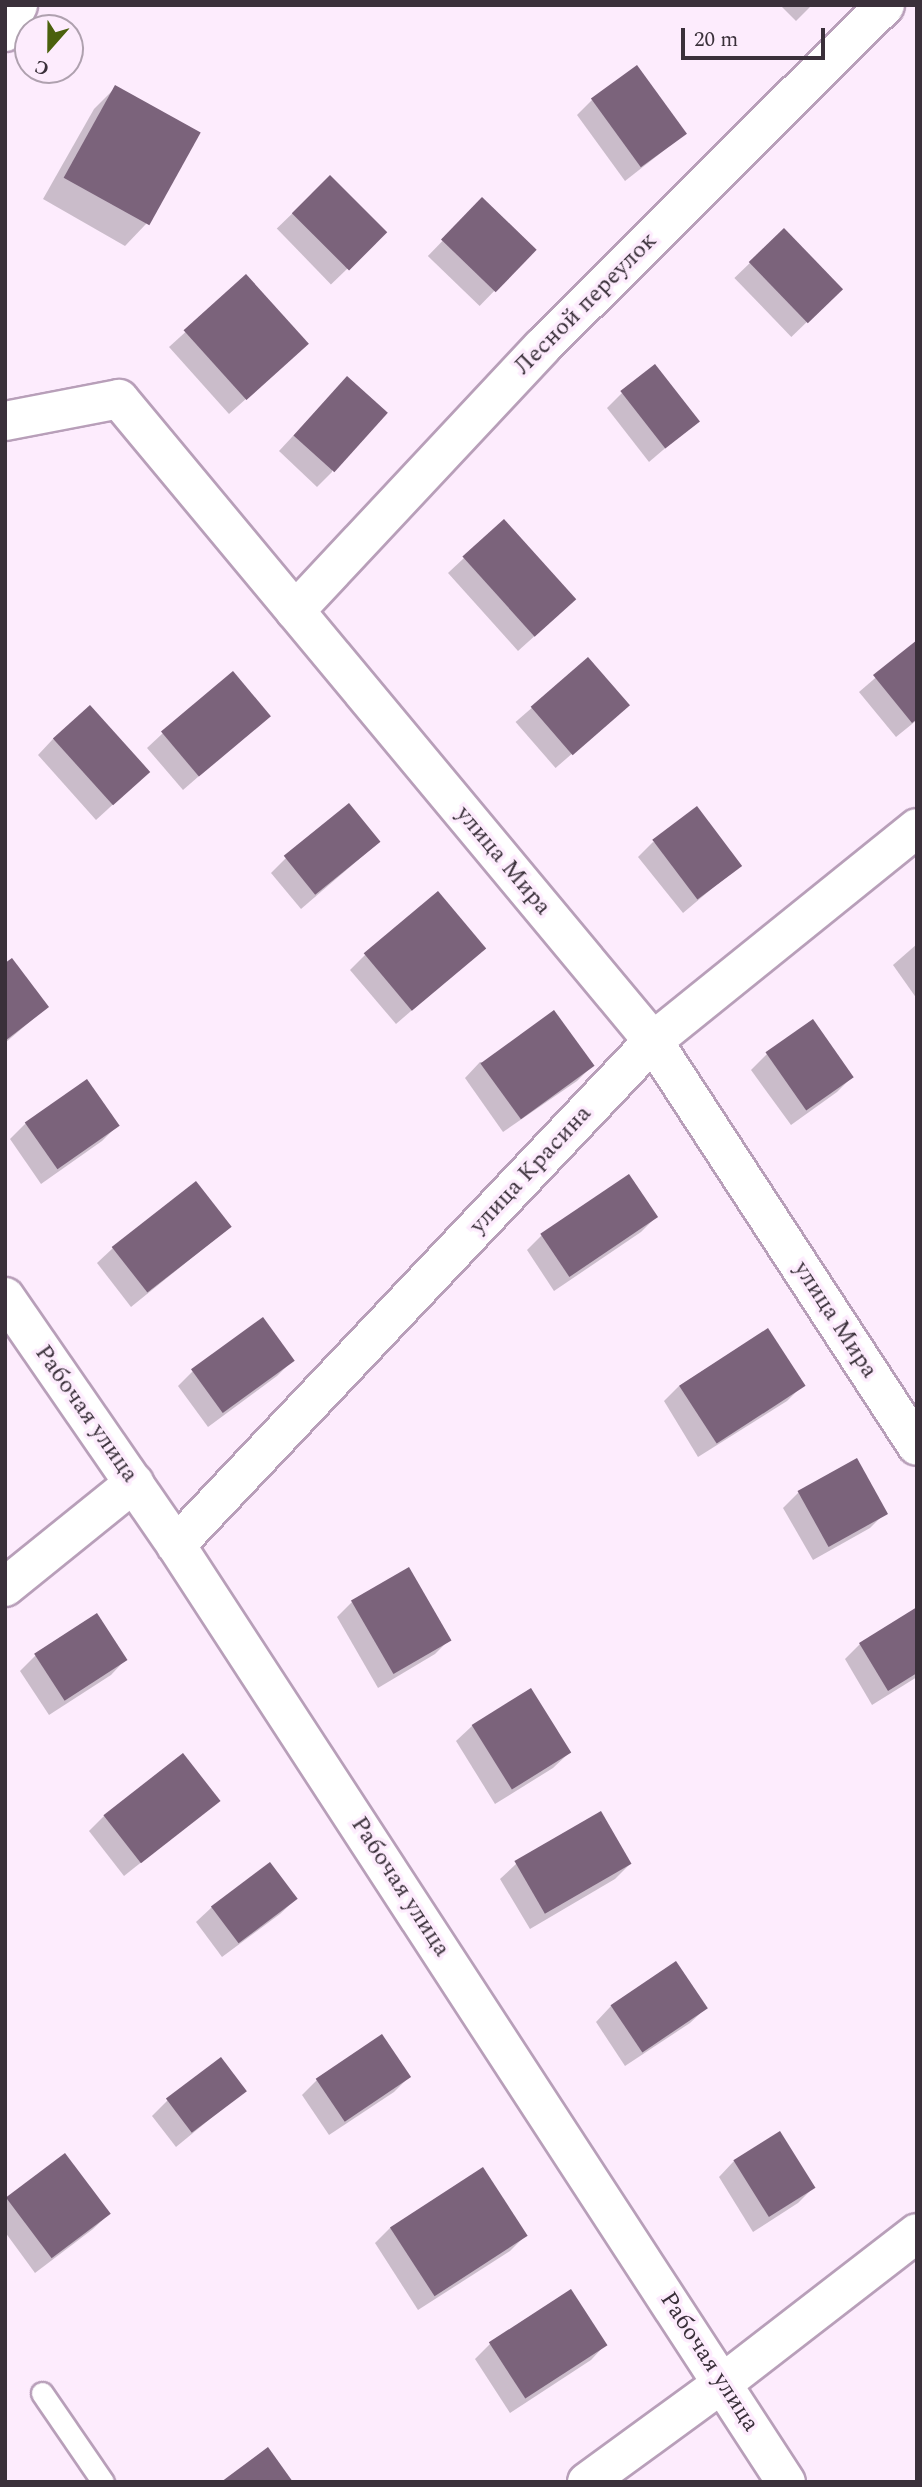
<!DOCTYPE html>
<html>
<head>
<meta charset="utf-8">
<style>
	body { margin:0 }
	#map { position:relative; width:922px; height:2487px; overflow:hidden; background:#fdecfd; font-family:Spectral,serif }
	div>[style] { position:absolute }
	.shadow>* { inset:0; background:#0003; transform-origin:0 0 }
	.building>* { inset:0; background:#7b637b; transform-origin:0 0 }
	.roads { filter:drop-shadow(2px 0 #b89fb9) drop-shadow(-2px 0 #b89fb9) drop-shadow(0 2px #b89fb9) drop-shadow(0 -2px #b89fb9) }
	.lane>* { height:21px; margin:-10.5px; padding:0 10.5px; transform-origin:10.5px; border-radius:10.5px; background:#fff }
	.street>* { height:38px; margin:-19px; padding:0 19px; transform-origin:19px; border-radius:19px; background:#fff }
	span { translate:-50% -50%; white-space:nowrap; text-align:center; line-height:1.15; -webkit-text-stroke:7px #fdecfd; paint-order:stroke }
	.street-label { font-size:24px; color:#3a303a }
	.frame { position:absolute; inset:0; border:7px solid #3a303a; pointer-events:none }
	.north { position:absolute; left:14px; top:14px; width:70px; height:70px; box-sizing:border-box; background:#fdecfd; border:2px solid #afa1af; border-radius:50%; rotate:201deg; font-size:19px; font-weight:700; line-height:28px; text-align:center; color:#3a303a }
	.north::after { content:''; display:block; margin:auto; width:24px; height:32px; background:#4b610d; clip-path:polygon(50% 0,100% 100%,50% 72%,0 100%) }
	.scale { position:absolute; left:681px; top:28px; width:144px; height:32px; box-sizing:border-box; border:4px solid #3a303a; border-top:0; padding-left:9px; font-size:21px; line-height:24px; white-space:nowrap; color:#3a303a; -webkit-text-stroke:5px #fdecfd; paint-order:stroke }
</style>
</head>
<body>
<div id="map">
	<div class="shadow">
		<i style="clip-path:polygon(780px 5px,812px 5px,796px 21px)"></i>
		<i style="clip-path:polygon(115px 88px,197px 134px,146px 224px,125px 246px,43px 199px,94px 109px)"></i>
		<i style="clip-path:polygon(592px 100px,685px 134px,625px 181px,577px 115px)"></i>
		<i style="left:330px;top:177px;width:78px;height:74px;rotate:46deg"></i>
		<i style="left:482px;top:200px;width:72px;height:78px;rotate:44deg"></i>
		<i style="left:784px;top:230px;width:82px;height:69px;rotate:46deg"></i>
		<i style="clip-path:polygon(246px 277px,291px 359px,229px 414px,169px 347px)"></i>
		<i style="clip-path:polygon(622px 393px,697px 421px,649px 462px,607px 408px)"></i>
		<i style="clip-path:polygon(332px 394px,332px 472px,317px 487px,279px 451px)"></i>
		<i style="clip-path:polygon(464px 558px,558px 615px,518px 651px,448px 573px)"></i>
		<i style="clip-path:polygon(917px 642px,917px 720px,896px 737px,859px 692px)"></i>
		<i style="left:588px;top:659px;width:61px;height:96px;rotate:49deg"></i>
		<i style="clip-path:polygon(268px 716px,183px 790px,147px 748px,163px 733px)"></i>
		<i style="clip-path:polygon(53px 739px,132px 787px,96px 820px,38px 755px)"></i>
		<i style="clip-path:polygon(379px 842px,301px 909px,271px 873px,286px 858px)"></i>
		<i style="clip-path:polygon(653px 842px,740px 865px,683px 913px,638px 857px)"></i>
		<i style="clip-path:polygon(917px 944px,917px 999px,893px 965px)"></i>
		<i style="clip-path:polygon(484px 948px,396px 1024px,350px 970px,365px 955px)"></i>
		<i style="clip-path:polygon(5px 965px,47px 1007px,5px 1043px)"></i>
		<i style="clip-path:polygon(813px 1022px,852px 1077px,837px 1092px,791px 1125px,751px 1070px,767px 1054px)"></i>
		<i style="clip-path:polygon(480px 1062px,592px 1066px,577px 1081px,503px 1132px,465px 1078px)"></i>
		<i style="clip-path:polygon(86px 1081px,117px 1126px,102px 1141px,41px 1184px,10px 1139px,25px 1124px)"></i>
		<i style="clip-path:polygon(656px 1217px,641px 1232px,554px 1291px,527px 1250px,542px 1235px)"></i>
		<i style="clip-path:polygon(230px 1227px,131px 1307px,97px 1263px,113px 1248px)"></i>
		<i style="clip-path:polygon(768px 1330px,802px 1386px,787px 1401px,698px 1457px,664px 1401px,679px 1386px)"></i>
		<i style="clip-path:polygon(292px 1361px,277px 1376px,208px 1427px,178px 1386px,193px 1371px)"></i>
		<i style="clip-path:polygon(856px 1460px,885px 1513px,870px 1528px,813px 1560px,783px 1508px,799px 1492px)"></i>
		<i style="clip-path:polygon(352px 1602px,450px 1639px,435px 1654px,378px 1688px,337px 1617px)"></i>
		<i style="clip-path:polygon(917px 1609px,917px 1677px,872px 1705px,845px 1659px,860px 1644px)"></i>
		<i style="clip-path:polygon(35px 1656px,126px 1659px,111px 1675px,49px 1715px,20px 1671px)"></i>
		<i style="clip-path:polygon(530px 1690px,569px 1753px,553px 1768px,495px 1804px,456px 1741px,472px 1726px)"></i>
		<i style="clip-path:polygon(218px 1801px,124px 1876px,89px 1831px,104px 1816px)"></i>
		<i style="clip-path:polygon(516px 1864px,630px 1864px,615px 1879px,530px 1929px,500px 1879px)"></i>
		<i style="clip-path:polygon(296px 1899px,280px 1914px,222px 1957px,196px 1922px,212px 1907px)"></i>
		<i style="clip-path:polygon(676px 1963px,706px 2008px,690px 2023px,625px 2066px,596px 2022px,611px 2006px)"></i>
		<i style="clip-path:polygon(409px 2077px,394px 2092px,329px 2135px,302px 2095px,317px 2080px)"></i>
		<i style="clip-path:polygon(244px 2091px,176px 2147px,152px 2116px,168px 2100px)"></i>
		<i style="clip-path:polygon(65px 2156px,109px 2214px,93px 2229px,35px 2273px,5px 2232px,5px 2200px)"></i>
		<i style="clip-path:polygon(734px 2161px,813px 2188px,798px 2203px,753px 2232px,719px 2177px)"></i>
		<i style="clip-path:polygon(390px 2228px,525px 2236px,510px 2251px,418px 2310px,375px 2243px)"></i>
		<i style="clip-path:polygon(571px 2291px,606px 2344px,591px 2360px,510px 2413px,475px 2359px,490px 2344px)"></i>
	</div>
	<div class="building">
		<i style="left:637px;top:65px;width:85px;height:57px;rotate:54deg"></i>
		<i style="left:115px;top:85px;width:98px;height:106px;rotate:29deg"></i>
		<i style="left:330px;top:175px;width:81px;height:54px;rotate:45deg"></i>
		<i style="left:482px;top:197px;width:76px;height:59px;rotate:44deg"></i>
		<i style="left:784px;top:228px;width:85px;height:49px;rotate:46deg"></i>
		<i style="left:246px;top:274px;width:94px;height:84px;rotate:48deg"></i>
		<i style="left:655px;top:364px;width:73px;height:44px;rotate:52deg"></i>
		<i style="left:347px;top:376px;width:55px;height:80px;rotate:42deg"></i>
		<i style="left:504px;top:519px;width:108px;height:56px;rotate:48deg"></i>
		<i style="clip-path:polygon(917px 640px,917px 719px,912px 723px,873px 675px)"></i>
		<i style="left:588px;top:657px;width:64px;height:76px;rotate:49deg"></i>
		<i style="left:233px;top:671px;width:59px;height:94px;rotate:50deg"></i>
		<i style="left:90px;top:705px;width:90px;height:50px;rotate:48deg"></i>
		<i style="left:349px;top:803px;width:50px;height:84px;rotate:51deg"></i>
		<i style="left:697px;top:806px;width:75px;height:56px;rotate:53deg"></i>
		<i style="left:438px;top:891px;width:75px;height:97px;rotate:50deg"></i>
		<i style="clip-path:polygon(12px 958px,49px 1007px,5px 1041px,5px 963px)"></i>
		<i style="left:554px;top:1010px;width:69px;height:91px;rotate:54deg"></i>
		<i style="left:813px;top:1019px;width:71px;height:58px;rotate:55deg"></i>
		<i style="left:87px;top:1079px;width:57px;height:76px;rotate:55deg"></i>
		<i style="left:629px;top:1174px;width:52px;height:107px;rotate:56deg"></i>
		<i style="left:196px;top:1181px;width:58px;height:107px;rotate:52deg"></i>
		<i style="left:263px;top:1317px;width:54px;height:89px;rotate:54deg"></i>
		<i style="left:768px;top:1328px;width:69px;height:106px;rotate:57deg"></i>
		<i style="left:857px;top:1458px;width:64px;height:68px;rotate:61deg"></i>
		<i style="left:409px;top:1567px;width:85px;height:67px;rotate:60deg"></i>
		<i style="clip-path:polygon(917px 1607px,917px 1673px,888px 1691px,859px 1643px)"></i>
		<i style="left:97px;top:1613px;width:56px;height:75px;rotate:57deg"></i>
		<i style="left:531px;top:1688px;width:76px;height:70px;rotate:58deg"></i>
		<i style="left:183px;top:1753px;width:61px;height:101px;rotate:52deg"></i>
		<i style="left:601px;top:1811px;width:61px;height:100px;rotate:60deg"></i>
		<i style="left:270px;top:1862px;width:46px;height:74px;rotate:53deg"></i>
		<i style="left:676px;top:1961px;width:57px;height:79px;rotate:56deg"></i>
		<i style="left:382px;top:2034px;width:52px;height:80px;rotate:56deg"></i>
		<i style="left:221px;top:2057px;width:43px;height:69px;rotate:53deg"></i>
		<i style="left:780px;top:2131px;width:67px;height:55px;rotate:58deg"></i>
		<i style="left:65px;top:2153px;width:76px;height:74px;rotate:53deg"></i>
		<i style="left:483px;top:2167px;width:82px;height:111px;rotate:57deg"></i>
		<i style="left:571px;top:2289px;width:67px;height:98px;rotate:57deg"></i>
		<i style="clip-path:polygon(268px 2447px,293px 2482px,221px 2482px)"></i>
	</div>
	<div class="roads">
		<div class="lane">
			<i style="left:42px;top:2393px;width:108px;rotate:55.6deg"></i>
		</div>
		<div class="street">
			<i style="left:5px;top:32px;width:30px;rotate:-64deg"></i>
			<i style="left:5px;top:421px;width:116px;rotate:-10.9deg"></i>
			<i style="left:119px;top:399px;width:835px;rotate:50.25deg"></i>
			<i style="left:653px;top:1041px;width:483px;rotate:56.9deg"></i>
			<i style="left:295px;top:611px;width:362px;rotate:-46.9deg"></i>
			<i style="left:542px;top:347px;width:484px;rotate:-44.9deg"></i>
			<i style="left:5px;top:1297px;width:301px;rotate:55.4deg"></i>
			<i style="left:176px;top:1545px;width:1118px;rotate:56.94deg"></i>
			<i style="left:176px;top:1545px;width:694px;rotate:-46.58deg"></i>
			<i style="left:653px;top:1041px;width:339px;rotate:-38.9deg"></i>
			<i style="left:5px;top:1587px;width:166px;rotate:-38.9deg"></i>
			<i style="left:587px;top:2482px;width:168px;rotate:-36.1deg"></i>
			<i style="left:723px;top:2383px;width:245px;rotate:-37.7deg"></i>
		</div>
	</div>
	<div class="street-label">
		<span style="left:586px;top:304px;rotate:-45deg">Лесной переулок</span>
		<span style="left:503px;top:861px;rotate:50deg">улица Мира</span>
		<span style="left:531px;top:1170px;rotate:-47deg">улица Красина</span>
		<span style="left:835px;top:1320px;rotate:57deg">улица Мира</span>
		<span style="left:86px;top:1414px;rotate:55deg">Рабочая улица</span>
		<span style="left:400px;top:1887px;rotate:57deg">Рабочая улица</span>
		<span style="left:709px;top:2362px;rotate:57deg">Рабочая улица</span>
	</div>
	<div class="frame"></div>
	<div class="north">С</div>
	<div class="scale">20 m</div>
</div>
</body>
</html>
